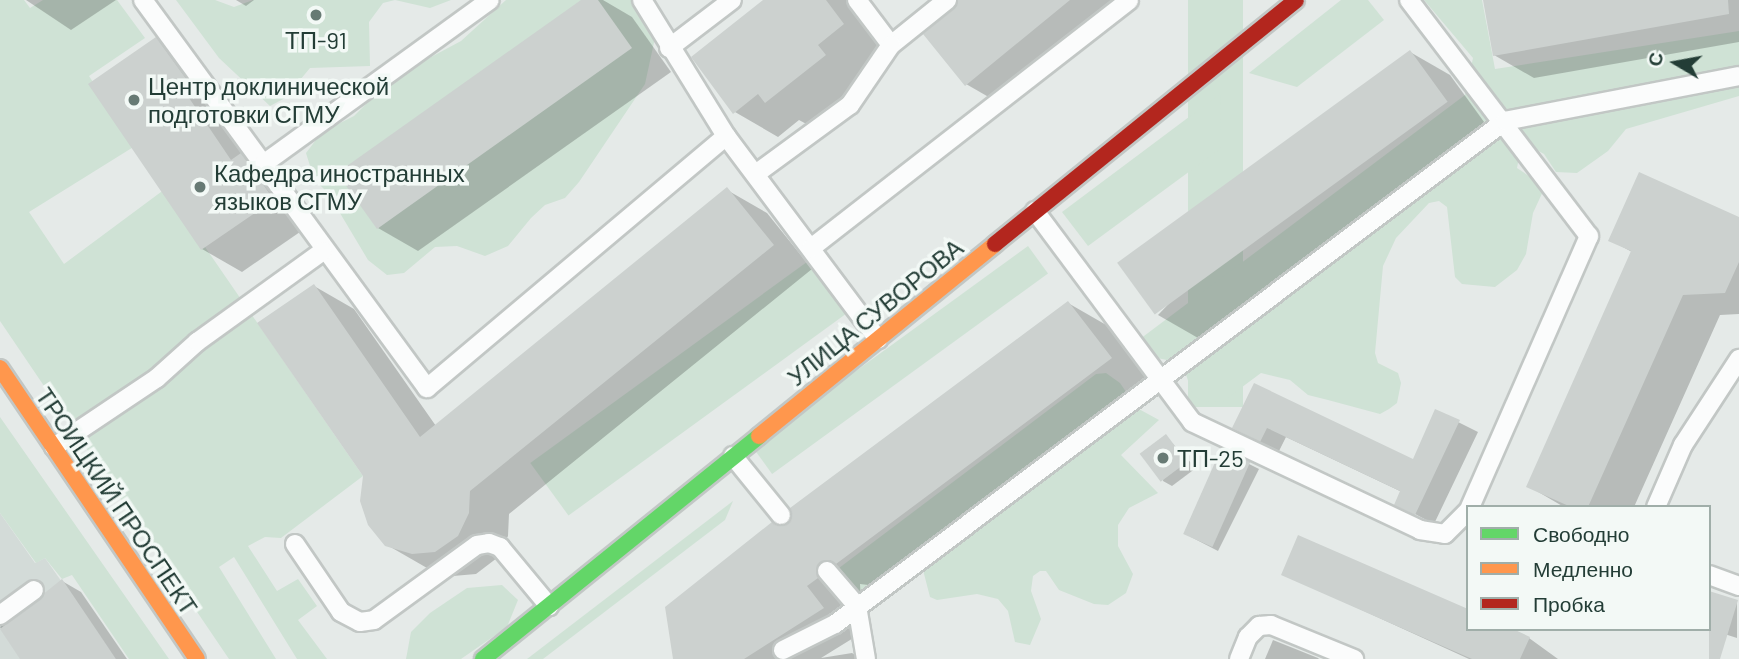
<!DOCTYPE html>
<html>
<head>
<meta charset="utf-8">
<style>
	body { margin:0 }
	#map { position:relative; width:1739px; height:659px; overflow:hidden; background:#e5eae8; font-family:Barlow,sans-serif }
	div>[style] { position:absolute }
	.built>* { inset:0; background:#d3dbd8 }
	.green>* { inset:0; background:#cfe2d5; transform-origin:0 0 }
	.shadow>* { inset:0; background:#0003 }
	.building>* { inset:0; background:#ccd1cf; transform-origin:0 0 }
	.roads { filter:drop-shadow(2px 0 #c2c7c5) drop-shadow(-2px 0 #c2c7c5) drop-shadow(0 2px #c2c7c5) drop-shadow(0 -2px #c2c7c5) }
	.lane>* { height:18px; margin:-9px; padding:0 9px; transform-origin:9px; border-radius:9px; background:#fbfcfc }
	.fast>* { height:16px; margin:-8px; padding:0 8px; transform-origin:8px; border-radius:8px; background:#63d668 }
	.slow>* { height:16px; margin:-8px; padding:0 8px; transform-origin:8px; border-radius:8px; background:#ff974d }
	.jam>* { height:16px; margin:-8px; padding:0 8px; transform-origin:8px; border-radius:8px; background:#b3261e }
	.dots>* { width:19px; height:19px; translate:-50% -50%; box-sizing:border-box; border:4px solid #f3f9f6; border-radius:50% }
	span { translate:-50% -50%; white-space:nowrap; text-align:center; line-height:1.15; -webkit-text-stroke:7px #f3f9f6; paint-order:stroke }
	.poi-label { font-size:24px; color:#233d36 }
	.left { translate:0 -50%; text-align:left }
	.street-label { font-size:24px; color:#233d36 }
	.legend { position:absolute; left:1466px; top:505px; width:245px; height:126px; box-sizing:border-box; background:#f3f9f6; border:2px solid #a0aea9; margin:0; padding:9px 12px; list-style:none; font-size:21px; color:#233d36 }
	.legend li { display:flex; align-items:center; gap:14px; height:35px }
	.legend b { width:35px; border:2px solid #a0aea9 }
	.north { position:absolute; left:1641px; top:28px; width:70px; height:70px; -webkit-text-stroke:5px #f3f9f6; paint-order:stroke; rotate:280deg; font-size:19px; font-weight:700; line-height:28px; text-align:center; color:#233d36 }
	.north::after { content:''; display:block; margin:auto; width:24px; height:32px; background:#233d36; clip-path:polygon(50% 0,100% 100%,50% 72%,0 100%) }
</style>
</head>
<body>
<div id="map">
	<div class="built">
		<i style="clip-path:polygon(0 513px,35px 563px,45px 558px,116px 659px,0 659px)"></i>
	</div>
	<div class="green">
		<i style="clip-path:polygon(0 0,24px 0,30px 8px,43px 0,117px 0,145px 38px,89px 76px,135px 146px,29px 212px,64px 264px,165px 189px,363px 476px,281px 538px,265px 537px,248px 546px,277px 591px,298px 579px,317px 606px,298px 620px,327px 659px,297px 659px,234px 557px,219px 567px,276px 659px,229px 659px,0 321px)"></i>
		<i style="clip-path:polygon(176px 0,215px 0,234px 7px,253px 0,451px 0,430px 8px,395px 0,383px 3px,369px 22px,370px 66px,310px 68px,285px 98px,270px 106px,219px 58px)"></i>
		<i style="clip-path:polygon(506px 0,640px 0,655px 38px,645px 84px,579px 182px,565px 198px,545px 205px,531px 218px,508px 246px,485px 256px,457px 246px,435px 247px,404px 273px,387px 275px,368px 260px,328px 193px,314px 179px,306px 153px,322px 132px,354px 116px,392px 78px,461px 41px)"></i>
		<i style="left:1188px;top:0;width:55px;height:407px"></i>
		<i style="clip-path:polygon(1341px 0,1368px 0,1384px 20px,1297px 87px,1249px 73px)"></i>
		<i style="clip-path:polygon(1424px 0,1482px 0,1495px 69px,1739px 31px,1739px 96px,1626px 129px,1608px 151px,1577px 173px,1556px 172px,1544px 154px,1535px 149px,1526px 151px,1519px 157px,1517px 168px,1545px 187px,1533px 213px,1526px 254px,1517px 270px,1495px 287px,1462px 284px,1455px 277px,1447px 207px,1439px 201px,1429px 203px,1396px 238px,1383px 266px,1375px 353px,1378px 363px,1398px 373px,1401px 383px,1397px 403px,1389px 409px,1380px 414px,1328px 400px,1308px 395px,1290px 380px,1261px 373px,1222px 402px,1202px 401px,1193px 395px,1182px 363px,1152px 357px,1140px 339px,1465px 95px,1473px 58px)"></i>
		<i style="clip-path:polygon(1221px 93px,1220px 149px,1088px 246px,1062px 212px)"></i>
		<i style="left:1028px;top:246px;width:34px;height:341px;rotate:54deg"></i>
		<i style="left:811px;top:259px;width:65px;height:347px;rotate:54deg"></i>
		<i style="clip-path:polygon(1106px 373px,1120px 383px,1137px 408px,1159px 420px,1121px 455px,1158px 493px,1129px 508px,1118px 525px,1118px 546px,1133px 574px,1126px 593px,1108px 605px,1094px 604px,1059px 590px,1046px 571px,1040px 571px,1033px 576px,1031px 591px,1041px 619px,1030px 645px,1015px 642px,1008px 611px,998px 599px,977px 594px,937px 600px,930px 597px,922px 566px,909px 560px,897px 564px,870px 592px,857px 596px,841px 578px,839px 568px,1096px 374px)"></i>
		<i style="clip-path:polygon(0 417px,169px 659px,129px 659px,72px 575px,62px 579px,45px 558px,36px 563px,0 513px)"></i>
		<i style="clip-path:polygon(733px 501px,725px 520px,543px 659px,527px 659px)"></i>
		<i style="clip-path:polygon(502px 585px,518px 600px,507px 627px,461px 659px,406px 659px,411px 632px,430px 613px,467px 588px)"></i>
	</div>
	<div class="shadow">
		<i style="clip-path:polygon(26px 0,116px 0,71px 30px)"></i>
		<i style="clip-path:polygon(236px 0,254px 0,246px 6px)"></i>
		<i style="clip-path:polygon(584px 0,603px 0,632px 17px,671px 72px,418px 251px,378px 228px)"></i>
		<i style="clip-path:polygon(766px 0,848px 0,887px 50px,860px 70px,868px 80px,810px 126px,799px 120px,778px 137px,735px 112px)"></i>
		<i style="clip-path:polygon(960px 0,1138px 0,1006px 107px,966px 84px,956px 10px)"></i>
		<i style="clip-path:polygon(1485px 0,1739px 0,1739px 42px,1534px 78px,1494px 55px)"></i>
		<i style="clip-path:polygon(156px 39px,196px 62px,313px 223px,242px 272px,202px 249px)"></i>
		<i style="clip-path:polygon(1410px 52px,1450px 75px,1487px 126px,1198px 338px,1158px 315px)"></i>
		<i style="clip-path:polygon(727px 190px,767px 213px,812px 269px,509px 514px,508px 536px,497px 558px,476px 574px,453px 576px,427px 568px,387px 545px,314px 286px,354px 309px,436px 426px)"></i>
		<i style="clip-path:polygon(1739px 219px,1739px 314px,1720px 315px,1634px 507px,1564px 507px,1528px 486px,1632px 252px,1610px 240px)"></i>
		<i style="clip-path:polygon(1068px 303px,1108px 326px,1150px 382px,877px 586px,860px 584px,863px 632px,821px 658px,852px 653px,862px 659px,675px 659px,789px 526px)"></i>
		<i style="clip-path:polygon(1255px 386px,1414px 462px,1436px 411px,1478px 432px,1434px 524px,1396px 504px,1402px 492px,1286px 437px,1279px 451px,1252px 438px)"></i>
		<i style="clip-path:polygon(1166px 437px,1196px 468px,1172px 486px,1163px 481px)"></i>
		<i style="clip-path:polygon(1249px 464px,1259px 469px,1218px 551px,1191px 537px)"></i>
		<i style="clip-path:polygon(1283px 574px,1468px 629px,1529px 638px,1558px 659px,1469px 659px)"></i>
		<i style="clip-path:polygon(62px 581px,81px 592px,127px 659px,22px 659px,0 627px)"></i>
		<i style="clip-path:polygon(1737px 602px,1737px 638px,1709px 629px)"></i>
		<i style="clip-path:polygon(1273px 640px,1318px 658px,1319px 659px,1265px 659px)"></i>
	</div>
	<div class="building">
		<i style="clip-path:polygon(581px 0,598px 0,632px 48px,377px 229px,337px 173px)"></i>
		<i style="clip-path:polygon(763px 0,826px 0,844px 24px,818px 45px,826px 55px,765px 103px,758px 94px,733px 114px,691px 57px)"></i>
		<i style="clip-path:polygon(958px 0,1070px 0,965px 86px,923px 34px,954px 9px)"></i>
		<i style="clip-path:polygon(1483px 0,1728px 0,1729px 14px,1493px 56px)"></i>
		<i style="clip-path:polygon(156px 37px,192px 87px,185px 92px,231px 160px,241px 153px,274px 200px,201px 250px,88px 84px)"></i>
		<i style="left:1410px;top:50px;width:64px;height:362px;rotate:54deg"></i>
		<i style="clip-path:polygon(1639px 172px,1739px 217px,1739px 262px,1725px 293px,1683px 295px,1588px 507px,1571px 507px,1526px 487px,1631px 251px,1608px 241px)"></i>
		<i style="clip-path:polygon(727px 187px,774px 245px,470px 491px,469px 513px,458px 536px,435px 552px,412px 554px,385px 546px,368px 525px,360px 501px,363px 476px,257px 323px,314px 284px,420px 437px)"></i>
		<i style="clip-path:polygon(1068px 301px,1112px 358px,836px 564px,830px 560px,819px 563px,818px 578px,807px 586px,824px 608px,744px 659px,673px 659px,665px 607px,772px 522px,788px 524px,790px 508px)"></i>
		<i style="clip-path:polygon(1254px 383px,1413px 459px,1435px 409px,1460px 420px,1415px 515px,1394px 505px,1400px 491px,1267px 428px,1260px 442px,1232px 428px)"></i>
		<i style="left:1166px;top:434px;width:35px;height:33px;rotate:53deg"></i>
		<i style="left:1221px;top:449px;width:32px;height:93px;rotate:24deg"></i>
		<i style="clip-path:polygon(1298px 535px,1468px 609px,1468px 629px,1513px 629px,1530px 637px,1520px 659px,1472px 659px,1281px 575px)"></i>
		<i style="clip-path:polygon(62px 579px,116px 659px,20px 659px,0 629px)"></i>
		<i style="clip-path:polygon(1709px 591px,1738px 600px,1720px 659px,1709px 659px)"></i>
	</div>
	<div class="roads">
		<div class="lane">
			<i style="left:143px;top:0;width:481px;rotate:53.8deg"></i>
			<i style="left:427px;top:388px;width:391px;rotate:-40.1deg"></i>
			<i style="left:642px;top:0;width:160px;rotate:58.3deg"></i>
			<i style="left:726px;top:136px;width:254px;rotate:53.2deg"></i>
			<i style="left:857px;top:0;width:56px;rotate:52.9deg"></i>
			<i style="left:891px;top:45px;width:72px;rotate:-38.8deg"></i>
			<i style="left:1409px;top:0;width:297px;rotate:52.7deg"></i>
			<i style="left:1589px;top:236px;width:296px;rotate:113.7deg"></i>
			<i style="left:669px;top:48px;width:79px;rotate:-37.3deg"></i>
			<i style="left:262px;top:165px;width:281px;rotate:-35.9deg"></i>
			<i style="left:757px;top:173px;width:115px;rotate:-36.2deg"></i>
			<i style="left:850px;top:105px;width:73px;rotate:-55.7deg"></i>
			<i style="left:1035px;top:211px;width:263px;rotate:53.3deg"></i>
			<i style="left:1192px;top:422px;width:252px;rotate:25.3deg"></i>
			<i style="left:1420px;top:530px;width:25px;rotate:9deg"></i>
			<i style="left:1445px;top:534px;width:33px;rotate:-45deg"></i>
			<i style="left:811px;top:248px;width:403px;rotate:-37.9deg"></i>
			<i style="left:54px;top:447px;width:124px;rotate:-33.8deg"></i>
			<i style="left:157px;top:378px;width:54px;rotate:-42deg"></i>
			<i style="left:197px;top:342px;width:155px;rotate:-35.8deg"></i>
			<i style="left:733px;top:456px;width:76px;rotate:50.9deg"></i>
			<i style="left:1656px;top:507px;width:68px;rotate:-66.5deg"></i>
			<i style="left:1683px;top:445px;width:103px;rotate:-56.9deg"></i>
			<i style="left:295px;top:544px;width:82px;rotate:55.9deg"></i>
			<i style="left:341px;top:612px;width:21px;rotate:28deg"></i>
			<i style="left:360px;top:622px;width:14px;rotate:-8deg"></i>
			<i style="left:374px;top:620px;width:127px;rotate:-36.1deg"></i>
			<i style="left:477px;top:545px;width:12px;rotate:-9deg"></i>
			<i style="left:489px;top:543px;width:12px;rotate:20deg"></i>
			<i style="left:500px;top:547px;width:77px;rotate:50.3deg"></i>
			<i style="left:827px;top:571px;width:46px;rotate:49.4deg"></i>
			<i style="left:857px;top:606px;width:54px;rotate:80.4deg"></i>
			<i style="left:1709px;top:575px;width:32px;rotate:20deg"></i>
			<i style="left:0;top:615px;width:42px;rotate:-36.3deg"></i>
			<i style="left:783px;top:650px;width:58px;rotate:-26.6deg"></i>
			<i style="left:835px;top:624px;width:838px;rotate:-36.9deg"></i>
			<i style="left:1505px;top:121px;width:238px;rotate:-10.9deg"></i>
			<i style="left:1239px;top:659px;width:24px;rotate:-68deg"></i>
			<i style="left:1248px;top:637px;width:16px;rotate:-45deg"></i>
			<i style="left:1259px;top:626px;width:12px;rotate:-5deg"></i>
			<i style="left:1271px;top:625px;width:90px;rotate:22.3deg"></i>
		</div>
		<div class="fast">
			<i style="left:483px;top:659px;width:355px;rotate:-38.9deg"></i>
		</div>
		<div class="slow">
			<i style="left:0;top:368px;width:351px;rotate:55.9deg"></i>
			<i style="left:759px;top:436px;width:304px;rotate:-39.1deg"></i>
		</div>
		<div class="jam">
			<i style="left:995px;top:244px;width:387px;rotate:-39deg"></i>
		</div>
	</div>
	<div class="dots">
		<i style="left:316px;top:15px;background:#677a74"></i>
		<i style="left:134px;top:100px;background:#677a74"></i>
		<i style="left:200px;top:187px;background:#677a74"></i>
		<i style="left:1163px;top:458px;background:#677a74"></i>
	</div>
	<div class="poi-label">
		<span style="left:316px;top:40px">ТП-91</span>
		<span class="left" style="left:148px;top:100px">Центр доклинической<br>подготовки СГМУ</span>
		<span class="left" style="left:214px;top:187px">Кафедра иностранных<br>языков СГМУ</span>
		<span class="left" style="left:1177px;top:458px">ТП-25</span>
	</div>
	<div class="street-label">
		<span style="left:875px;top:312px;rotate:-39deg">УЛИЦА СУВОРОВА</span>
		<span style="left:117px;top:501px;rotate:56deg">ТРОИЦКИЙ ПРОСПЕКТ</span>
	</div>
	<ul class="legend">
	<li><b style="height:9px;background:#63d668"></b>Свободно</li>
	<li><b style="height:9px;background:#ff974d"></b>Медленно</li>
	<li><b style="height:9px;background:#b3261e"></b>Пробка</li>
	</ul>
	<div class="north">С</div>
</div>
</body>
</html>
